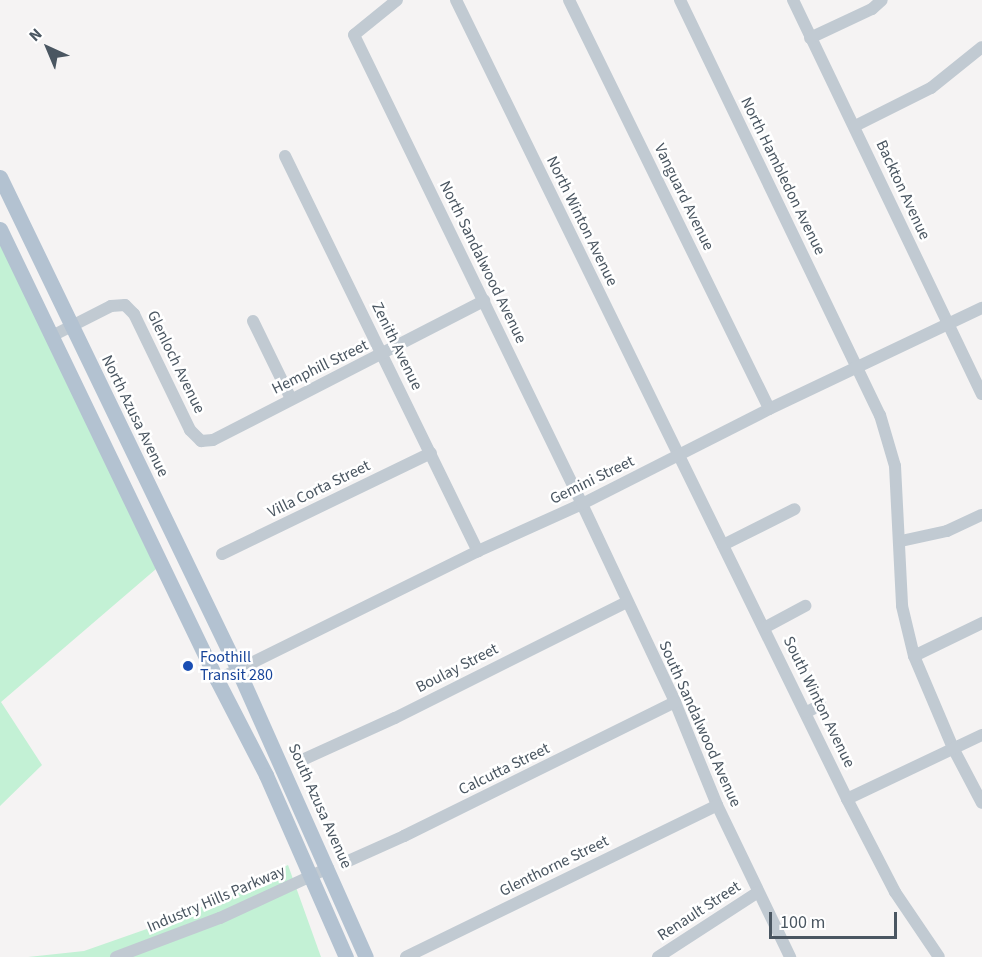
<!DOCTYPE html>
<html>
<head>
<meta charset="utf-8">
<style>
	body { margin:0 }
	#map { position:relative; width:982px; height:957px; overflow:hidden; background:#f5f3f3; font-family:"Source Sans 3",sans-serif }
	div>[style] { position:absolute }
	.green>* { inset:0; background:#c3f1d5 }
	.minor>* { height:12px; margin:-6px; padding:0 6px; transform-origin:6px; border-radius:6px; background:#c1cad2 }
	.major>* { height:15px; margin:-7.5px; padding:0 7.5px; transform-origin:7.5px; border-radius:7.5px; background:#b3c2d1 }
	.dots>* { width:16px; height:16px; translate:-50% -50%; box-sizing:border-box; border:3px solid #fff; border-radius:50% }
	span { translate:-50% -50%; white-space:nowrap; text-align:center; line-height:1.15; -webkit-text-stroke:5px #fff; paint-order:stroke }
	.street-label { font-size:16px; color:#4a5661 }
	.transit-label { font-size:16px; color:#164399 }
	.left { translate:0 -50%; text-align:left }
	.north { position:absolute; left:18px; top:18px; width:60px; height:60px; -webkit-text-stroke:4px #fff; paint-order:stroke; rotate:316deg; font-size:16px; font-weight:700; line-height:24px; text-align:center; color:#4a5661 }
	.north::after { content:''; display:block; margin:auto; width:21px; height:27px; background:#4a5661; clip-path:polygon(50% 0,100% 100%,50% 72%,0 100%) }
	.scale { position:absolute; left:769px; top:912px; width:128px; height:27px; box-sizing:border-box; border:3px solid #4a5661; border-top:0; padding-left:8px; font-size:18px; line-height:21px; white-space:nowrap; color:#4a5661; -webkit-text-stroke:4px #fff; paint-order:stroke }
</style>
</head>
<body>
<div id="map">
	<div class="green">
		<i style="clip-path:polygon(0 241px,156px 569px,1px 702px,42px 765px,0 806px)"></i>
		<i style="clip-path:polygon(288px 865px,321px 957px,28px 957px,84px 951px,181px 917px)"></i>
	</div>
	<div class="minor">
		<i style="left:397px;top:0;width:55px;rotate:140.9deg"></i>
		<i style="left:354px;top:35px;width:521px;rotate:64.07deg"></i>
		<i style="left:582px;top:504px;width:219px;rotate:64.8deg"></i>
		<i style="left:675px;top:702px;width:111px;rotate:67.8deg"></i>
		<i style="left:717px;top:805px;width:169px;rotate:64.3deg"></i>
		<i style="left:456px;top:0;width:890px;rotate:63.92deg"></i>
		<i style="left:847px;top:799px;width:105px;rotate:62.7deg"></i>
		<i style="left:895px;top:892px;width:78px;rotate:55.9deg"></i>
		<i style="left:569px;top:0;width:455px;rotate:63.9deg"></i>
		<i style="left:680px;top:0;width:461px;rotate:64.3deg"></i>
		<i style="left:880px;top:415px;width:53px;rotate:73.6deg"></i>
		<i style="left:895px;top:466px;width:140px;rotate:87.1deg"></i>
		<i style="left:902px;top:606px;width:51px;rotate:76.5deg"></i>
		<i style="left:914px;top:656px;width:100px;rotate:67deg"></i>
		<i style="left:953px;top:748px;width:62px;rotate:62.2deg"></i>
		<i style="left:793px;top:0;width:437px;rotate:64.4deg"></i>
		<i style="left:810px;top:38px;width:68px;rotate:-25.1deg"></i>
		<i style="left:872px;top:9px;width:13px;rotate:-42deg"></i>
		<i style="left:855px;top:126px;width:85px;rotate:-26.6deg"></i>
		<i style="left:931px;top:88px;width:65px;rotate:-38.8deg"></i>
		<i style="left:285px;top:156px;width:440px;rotate:64deg"></i>
		<i style="left:253px;top:321px;width:87px;rotate:64deg"></i>
		<i style="left:52px;top:336px;width:66px;rotate:-27deg"></i>
		<i style="left:111px;top:306px;width:14px;rotate:-4deg"></i>
		<i style="left:125px;top:305px;width:13px;rotate:45deg"></i>
		<i style="left:134px;top:314px;width:129px;rotate:64.2deg"></i>
		<i style="left:190px;top:430px;width:16px;rotate:45deg"></i>
		<i style="left:201px;top:441px;width:12px;rotate:-5deg"></i>
		<i style="left:213px;top:440px;width:305px;rotate:-27.2deg"></i>
		<i style="left:901px;top:541px;width:47px;rotate:-12.3deg"></i>
		<i style="left:947px;top:531px;width:38px;rotate:-25deg"></i>
		<i style="left:723px;top:545px;width:80px;rotate:-26.6deg"></i>
		<i style="left:222px;top:554px;width:232px;rotate:-25.8deg"></i>
		<i style="left:764px;top:628px;width:47px;rotate:-28.2deg"></i>
		<i style="left:914px;top:656px;width:76px;rotate:-25.9deg"></i>
		<i style="left:217px;top:680px;width:291px;rotate:-26.3deg"></i>
		<i style="left:478px;top:551px;width:114px;rotate:-24.3deg"></i>
		<i style="left:582px;top:504px;width:210px;rotate:-26.9deg"></i>
		<i style="left:769px;top:409px;width:236px;rotate:-25.4deg"></i>
		<i style="left:807px;top:712px;width:15px;rotate:-28deg"></i>
		<i style="left:300px;top:761px;width:104px;rotate:-24.4deg"></i>
		<i style="left:395px;top:718px;width:259px;rotate:-26.6deg"></i>
		<i style="left:847px;top:799px;width:149px;rotate:-25.4deg"></i>
		<i style="left:346px;top:862px;width:64px;rotate:-24.1deg"></i>
		<i style="left:404px;top:836px;width:302px;rotate:-26.3deg"></i>
		<i style="left:116px;top:957px;width:111px;rotate:-20.6deg"></i>
		<i style="left:220px;top:918px;width:119px;rotate:-24.8deg"></i>
		<i style="left:406px;top:957px;width:346px;rotate:-26deg"></i>
		<i style="left:658px;top:957px;width:119px;rotate:-33deg"></i>
	</div>
	<div class="major">
		<i style="left:0;top:177px;width:547px;rotate:64.23deg"></i>
		<i style="left:238px;top:670px;width:314px;rotate:66deg"></i>
		<i style="left:0;top:229px;width:500px;rotate:64.31deg"></i>
		<i style="left:217px;top:680px;width:107px;rotate:62.7deg"></i>
		<i style="left:266px;top:775px;width:199px;rotate:66.3deg"></i>
	</div>
	<div class="dots">
		<i style="left:188px;top:666px;background:#1a4fb4"></i>
	</div>
	<div class="street-label">
		<span style="left:783px;top:176px;rotate:64deg">North Hambledon Avenue</span>
		<span style="left:903px;top:190px;rotate:65deg">Backton Avenue</span>
		<span style="left:684px;top:197px;rotate:64deg">Vanguard Avenue</span>
		<span style="left:582px;top:221px;rotate:64deg">North Winton Avenue</span>
		<span style="left:483px;top:262px;rotate:64deg">North Sandalwood Avenue</span>
		<span style="left:397px;top:346px;rotate:64deg">Zenith Avenue</span>
		<span style="left:176px;top:362px;rotate:64deg">Glenloch Avenue</span>
		<span style="left:320px;top:367px;rotate:-26deg">Hemphill Street</span>
		<span style="left:135px;top:416px;rotate:64deg">North Azusa Avenue</span>
		<span style="left:592px;top:480px;rotate:-26deg">Gemini Street</span>
		<span style="left:319px;top:489px;rotate:-26deg">Villa Corta Street</span>
		<span style="left:457px;top:668px;rotate:-27deg">Boulay Street</span>
		<span style="left:819px;top:702px;rotate:64deg">South Winton Avenue</span>
		<span style="left:700px;top:724px;rotate:66deg">South Sandalwood Avenue</span>
		<span style="left:504px;top:769px;rotate:-26deg">Calcutta Street</span>
		<span style="left:320px;top:806px;rotate:66deg">South Azusa Avenue</span>
		<span style="left:554px;top:866px;rotate:-26deg">Glenthorne Street</span>
		<span style="left:216px;top:899px;rotate:-23deg">Industry Hills Parkway</span>
		<span style="left:699px;top:911px;rotate:-33deg">Renault Street</span>
	</div>
	<div class="transit-label">
		<span class="left" style="left:200px;top:666px">Foothill<br>Transit 280</span>
	</div>
	<div class="north">N</div>
	<div class="scale">100 m</div>
</div>
</body>
</html>
